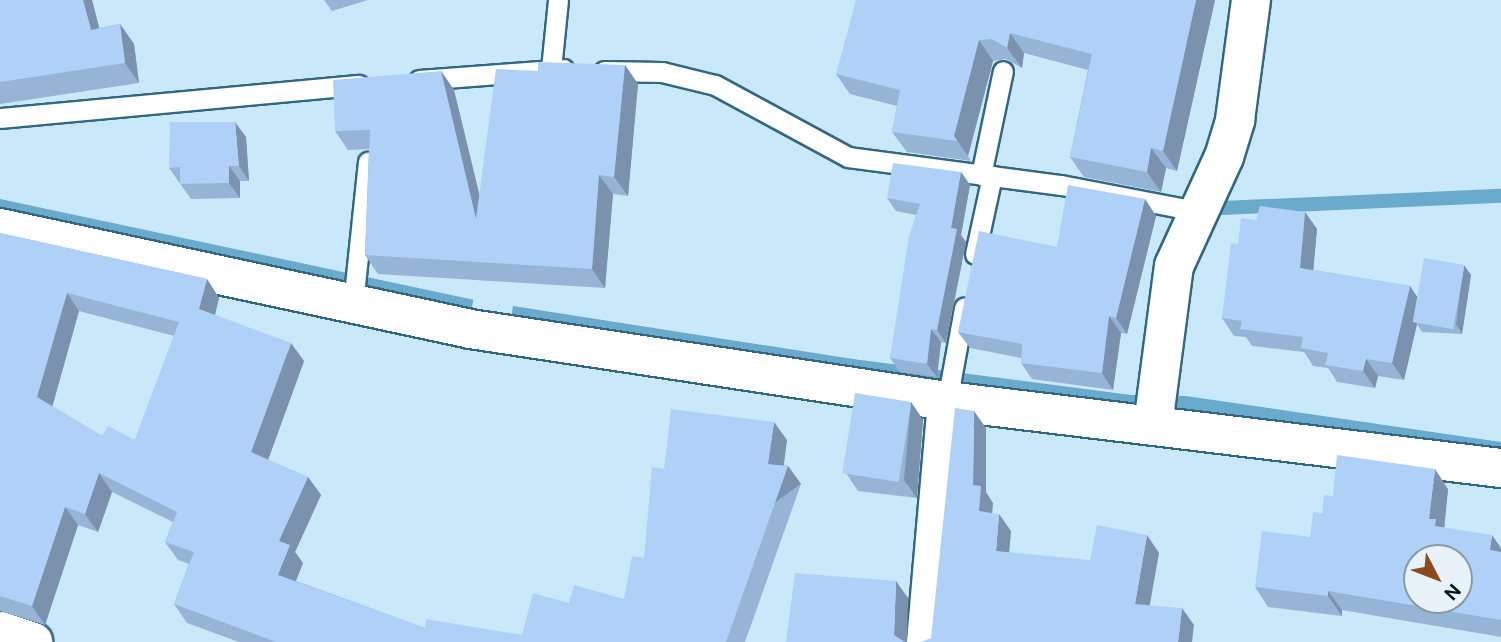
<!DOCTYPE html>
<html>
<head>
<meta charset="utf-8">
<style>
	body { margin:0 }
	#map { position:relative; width:1501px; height:642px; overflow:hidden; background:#c9e9fb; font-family:"DM Sans",sans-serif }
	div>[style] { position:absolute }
	.water>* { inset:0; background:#6aaacc; transform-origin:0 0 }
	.stream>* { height:14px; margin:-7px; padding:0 7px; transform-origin:7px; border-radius:7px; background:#6aaacc }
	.roads { filter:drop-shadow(2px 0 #326781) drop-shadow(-2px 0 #326781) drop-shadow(0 2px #326781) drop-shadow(0 -2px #326781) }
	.service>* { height:19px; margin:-9.5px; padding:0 9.5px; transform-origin:9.5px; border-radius:9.5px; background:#fff }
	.minor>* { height:38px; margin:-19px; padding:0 19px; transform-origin:19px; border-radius:19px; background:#fff }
	.wall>* { inset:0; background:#96b4d5 }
	.shaded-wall>* { inset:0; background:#7a92ae; transform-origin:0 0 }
	.building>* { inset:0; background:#afd1f8; transform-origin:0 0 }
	span { translate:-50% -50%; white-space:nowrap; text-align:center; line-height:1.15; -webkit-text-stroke:5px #e8f3f9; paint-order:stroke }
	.north { position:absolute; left:1403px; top:544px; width:70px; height:70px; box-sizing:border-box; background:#e8f3f9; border:2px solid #8b99a1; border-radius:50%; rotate:132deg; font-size:19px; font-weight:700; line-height:28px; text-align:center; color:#00131d }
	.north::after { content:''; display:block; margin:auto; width:24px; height:32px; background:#8d4b1b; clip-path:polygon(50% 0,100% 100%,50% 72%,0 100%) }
</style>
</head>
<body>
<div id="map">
	<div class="water">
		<i style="left:0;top:199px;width:484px;height:13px;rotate:12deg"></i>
		<i style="clip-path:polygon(513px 306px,853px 359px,1131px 395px,1186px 396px,1501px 442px,1501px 458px,757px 356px,511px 318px)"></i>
	</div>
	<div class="stream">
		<i style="left:1222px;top:208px;width:279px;rotate:-2.5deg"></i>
	</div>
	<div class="roads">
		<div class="service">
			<i style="left:551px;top:69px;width:69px;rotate:-84.2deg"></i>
			<i style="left:604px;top:71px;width:58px;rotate:1deg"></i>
			<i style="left:662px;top:72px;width:55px;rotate:13.8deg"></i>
			<i style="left:715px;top:85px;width:151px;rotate:28.4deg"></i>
			<i style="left:848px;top:157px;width:215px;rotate:7.5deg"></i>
			<i style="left:1061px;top:185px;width:143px;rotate:10.9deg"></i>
			<i style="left:419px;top:80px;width:145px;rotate:-4.3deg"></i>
			<i style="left:0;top:118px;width:360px;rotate:-5.3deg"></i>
			<i style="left:981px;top:175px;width:106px;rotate:-78.1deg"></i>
			<i style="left:975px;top:254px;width:80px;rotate:-77.7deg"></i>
			<i style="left:353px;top:304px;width:143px;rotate:-84deg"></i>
			<i style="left:947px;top:401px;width:95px;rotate:-79.6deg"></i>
		</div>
		<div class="minor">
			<i style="left:0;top:228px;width:481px;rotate:12.1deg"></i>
			<i style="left:470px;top:329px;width:482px;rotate:8.6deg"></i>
			<i style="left:947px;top:401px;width:558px;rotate:6.9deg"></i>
			<i style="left:1153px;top:425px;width:160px;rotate:-82.5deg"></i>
			<i style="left:1174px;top:266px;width:120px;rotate:-65.4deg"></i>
			<i style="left:1224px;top:157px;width:39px;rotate:-73deg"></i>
			<i style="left:1235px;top:120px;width:121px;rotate:-82.4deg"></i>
			<i style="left:0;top:631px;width:35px;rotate:18deg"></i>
			<i style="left:926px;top:642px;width:242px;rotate:-85deg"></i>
		</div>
	</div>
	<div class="wall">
		<i style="clip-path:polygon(0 0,92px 0,99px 28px,120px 24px,134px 44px,139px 83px,0 104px)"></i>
		<i style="clip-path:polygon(324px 0,368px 0,332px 11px)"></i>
		<i style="clip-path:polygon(917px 0,1215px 0,1177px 171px,1166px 168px,1161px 192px,1084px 177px,1070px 157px,1088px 70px,1024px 53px,1022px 68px,1006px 59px,993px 61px,968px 156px,971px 161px,907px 152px,892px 132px,897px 106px,850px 94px,836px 74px)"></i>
		<i style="clip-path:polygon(625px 65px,638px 84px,628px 196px,613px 194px,605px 288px,378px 274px,365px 255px,369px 149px,348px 150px,335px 131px,441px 71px,454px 90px,479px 195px)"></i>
		<i style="clip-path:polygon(246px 137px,249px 181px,240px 181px,240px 198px,191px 199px,169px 168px)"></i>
		<i style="clip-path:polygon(961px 172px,970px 185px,961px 235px,966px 242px,946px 343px,941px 342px,937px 377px,900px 372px,890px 358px,916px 215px,896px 211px,887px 198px)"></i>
		<i style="clip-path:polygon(1145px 199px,1156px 216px,1127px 334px,1121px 333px,1113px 390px,1032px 379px,1021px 363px,1021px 358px,970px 348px,958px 332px,1057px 247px)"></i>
		<i style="clip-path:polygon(1305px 212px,1317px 229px,1313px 270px,1410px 286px,1418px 299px,1471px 275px,1462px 334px,1422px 332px,1417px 324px,1404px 380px,1378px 376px,1375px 388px,1337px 382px,1328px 368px,1313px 366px,1304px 352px,1252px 346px,1246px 337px,1234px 336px,1222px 318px,1238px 244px,1256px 220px)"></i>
		<i style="clip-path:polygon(evenodd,0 233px,207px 279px,219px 298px,215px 315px,304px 361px,268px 460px,308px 477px,321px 495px,295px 552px,303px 563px,296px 581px,425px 628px,522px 635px,569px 603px,624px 599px,644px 558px,664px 469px,787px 440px,784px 465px,788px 466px,801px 484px,745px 642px,239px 642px,187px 623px,174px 604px,189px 564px,178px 560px,165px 542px,173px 522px,112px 492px,98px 532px,78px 525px,45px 625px,0 611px,0 233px,79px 311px,174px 336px,135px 440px,102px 436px,52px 406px,79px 311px)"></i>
		<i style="clip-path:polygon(911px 402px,923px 420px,917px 498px,858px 491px,846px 473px)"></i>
		<i style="clip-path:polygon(1448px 489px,1444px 528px,1501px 548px,1501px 637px,1342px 610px,1342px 616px,1268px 607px,1255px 587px,1310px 537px,1333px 496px)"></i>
	</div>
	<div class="shaded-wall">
		<i style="clip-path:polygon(83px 0,92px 0,105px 50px,91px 30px)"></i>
		<i style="clip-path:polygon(1196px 0,1215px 0,1177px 171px,1163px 151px)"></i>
		<i style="clip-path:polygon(120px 24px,134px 44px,139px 83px,125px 63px)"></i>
		<i style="clip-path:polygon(1010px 33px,1024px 53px,1022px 68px,1007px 48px)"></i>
		<i style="clip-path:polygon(979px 40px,993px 61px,968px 156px,954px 136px)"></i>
		<i style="clip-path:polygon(625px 65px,638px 84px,628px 196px,614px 177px)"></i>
		<i style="clip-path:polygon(441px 71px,454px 90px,490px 238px,476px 219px)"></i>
		<i style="clip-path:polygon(235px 122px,246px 137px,249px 181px,239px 166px)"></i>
		<i style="clip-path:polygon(1151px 148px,1166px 168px,1161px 192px,1147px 172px)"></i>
		<i style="clip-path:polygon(229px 166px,240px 181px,240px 198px,229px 183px)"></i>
		<i style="clip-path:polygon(961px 172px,970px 185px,961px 235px,966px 242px,946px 343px,937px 330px,951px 228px)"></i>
		<i style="clip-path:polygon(599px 175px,613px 194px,605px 288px,592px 269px)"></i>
		<i style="clip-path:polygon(1145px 199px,1156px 216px,1127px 334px,1116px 318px)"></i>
		<i style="clip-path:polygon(1305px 212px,1317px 229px,1312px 285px,1300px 268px)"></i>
		<i style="clip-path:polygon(1464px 265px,1471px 275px,1462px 334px,1456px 324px)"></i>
		<i style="clip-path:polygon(207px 279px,219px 298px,212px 327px,199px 309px)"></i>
		<i style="clip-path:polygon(1410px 286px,1422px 304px,1415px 322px,1417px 324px,1404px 380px,1392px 363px)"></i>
		<i style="clip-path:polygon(67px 293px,79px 311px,50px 415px,37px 397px)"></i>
		<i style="clip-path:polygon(1109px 316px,1121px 333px,1113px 390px,1102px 373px)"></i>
		<i style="clip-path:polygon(931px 329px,941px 342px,937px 377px,927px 364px)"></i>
		<i style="clip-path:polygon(291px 343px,304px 361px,264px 471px,251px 452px)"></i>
		<i style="clip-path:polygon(1366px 359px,1378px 376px,1375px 388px,1363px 371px)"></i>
		<i style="clip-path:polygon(911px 402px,923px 420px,917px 498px,904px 480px)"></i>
		<i style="clip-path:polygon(974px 411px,986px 428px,986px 492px,993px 503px,991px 528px,979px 511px,973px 485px)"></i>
		<i style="clip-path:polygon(774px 422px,787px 440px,781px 483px,768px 464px)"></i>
		<i style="left:788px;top:466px;width:22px;height:187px;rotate:54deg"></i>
		<i style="clip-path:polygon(1435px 469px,1448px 489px,1444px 531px,1449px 546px,1429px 519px)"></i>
		<i style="clip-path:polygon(99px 473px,112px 492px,98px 532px,85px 514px)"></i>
		<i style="clip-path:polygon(308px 477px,321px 495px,295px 552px,303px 563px,291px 593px,278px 575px,279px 541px)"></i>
		<i style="clip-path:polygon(65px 507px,78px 525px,45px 625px,32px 606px)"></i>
		<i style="clip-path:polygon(999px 514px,1011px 531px,1008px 568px,996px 551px)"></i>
		<i style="clip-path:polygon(1147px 535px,1159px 553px,1147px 621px,1135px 604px)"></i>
		<i style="clip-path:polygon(1492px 535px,1501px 548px,1501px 565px,1490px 550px)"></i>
		<i style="clip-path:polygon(896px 581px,908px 598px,907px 642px,900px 642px,894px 635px)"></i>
		<i style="clip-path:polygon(1328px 591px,1342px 610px,1342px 616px,1328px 596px)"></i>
		<i style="clip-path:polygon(1182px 608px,1194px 625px,1192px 642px,1178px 642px)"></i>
	</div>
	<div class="building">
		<i style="clip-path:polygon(0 0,83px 0,91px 30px,120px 24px,125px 63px,0 82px)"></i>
		<i style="clip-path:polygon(856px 0,1196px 0,1163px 151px,1151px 148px,1147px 172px,1070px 157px,1092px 54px,1010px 33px,1007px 48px,992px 39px,979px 40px,954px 136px,957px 141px,892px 132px,900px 90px,836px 74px)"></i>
		<i style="clip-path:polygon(538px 62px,625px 65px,614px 177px,599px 175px,592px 269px,365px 255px,370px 130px,335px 131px,333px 80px,441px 71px,476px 219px,496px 69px,538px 71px)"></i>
		<i style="clip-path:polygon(170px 122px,235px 122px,239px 166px,229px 166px,229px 183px,180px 184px,180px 167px,169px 168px)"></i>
		<i style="clip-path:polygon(893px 163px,961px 172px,951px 228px,957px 229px,937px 330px,931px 329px,927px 364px,890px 358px,909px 236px,920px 204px,887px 198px)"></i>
		<i style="clip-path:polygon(1068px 185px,1145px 199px,1116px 318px,1109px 316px,1102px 373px,1021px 363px,1022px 344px,958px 332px,979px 231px,1057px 247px)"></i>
		<i style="clip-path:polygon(1260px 206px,1305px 212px,1300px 268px,1410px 286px,1392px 363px,1366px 359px,1363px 371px,1325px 365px,1328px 353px,1301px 348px,1303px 337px,1240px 329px,1242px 321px,1222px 318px,1231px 243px,1238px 244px,1241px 218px,1256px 220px)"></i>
		<i style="clip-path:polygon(evenodd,0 233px,207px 279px,199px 309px,291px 343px,251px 452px,308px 477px,279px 541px,290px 545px,278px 575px,425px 628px,426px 619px,522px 635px,533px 593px,569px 603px,574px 585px,624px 599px,632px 556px,644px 558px,652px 467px,664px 469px,671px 409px,774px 422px,768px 464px,788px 466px,726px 642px,276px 642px,174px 604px,194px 552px,165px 542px,177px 512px,99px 473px,85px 514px,65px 507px,32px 606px,0 596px,0 233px,67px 293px,179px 322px,135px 440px,108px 426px,102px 436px,37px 397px,67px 293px)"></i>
		<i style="left:1424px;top:258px;width:41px;height:65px;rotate:10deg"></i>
		<i style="left:855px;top:393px;width:57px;height:81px;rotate:9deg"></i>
		<i style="clip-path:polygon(955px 408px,974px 411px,973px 485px,981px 486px,979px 511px,999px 514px,996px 551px,1090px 560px,1097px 525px,1147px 535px,1135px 604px,1182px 608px,1178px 642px,921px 642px,931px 638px)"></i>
		<i style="clip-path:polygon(evenodd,1337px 455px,1435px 469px,1429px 519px,1436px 519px,1435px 526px,1492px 535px,1490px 550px,1501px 552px,1501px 620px,1328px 591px,1328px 596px,1255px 587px,1262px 531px,1310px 537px,1313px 512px,1322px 513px,1324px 495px,1333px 496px,1337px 455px,1417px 558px,1459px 558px,1459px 600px,1417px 600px,1417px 558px)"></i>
		<i style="clip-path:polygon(795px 573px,896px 581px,894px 635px,905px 642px,786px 642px)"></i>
	</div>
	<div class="north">N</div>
</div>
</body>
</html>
